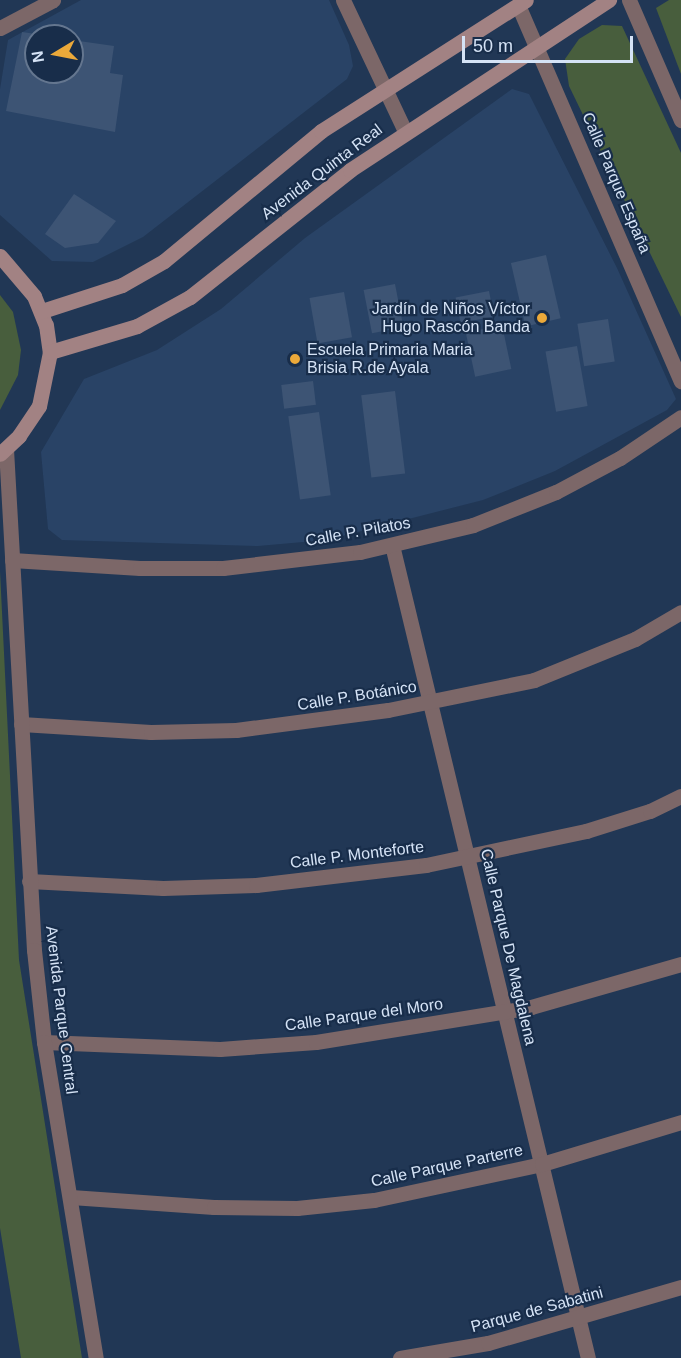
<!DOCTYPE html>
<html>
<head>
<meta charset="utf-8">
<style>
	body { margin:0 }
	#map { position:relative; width:681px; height:1358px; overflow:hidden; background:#213755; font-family:Helvetica,sans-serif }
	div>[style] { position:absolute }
	.built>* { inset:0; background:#294366 }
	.green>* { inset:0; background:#485e3d }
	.building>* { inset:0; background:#3d5474; transform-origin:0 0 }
	.minor>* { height:15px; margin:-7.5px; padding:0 7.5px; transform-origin:7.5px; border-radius:7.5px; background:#7c6768 }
	.tertiary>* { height:15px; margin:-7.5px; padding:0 7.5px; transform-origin:7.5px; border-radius:7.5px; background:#7c6768 }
	.secondary>* { height:15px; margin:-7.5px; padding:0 7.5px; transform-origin:7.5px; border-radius:7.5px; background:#a28283 }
	.dots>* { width:16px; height:16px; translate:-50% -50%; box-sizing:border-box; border:3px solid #182d4a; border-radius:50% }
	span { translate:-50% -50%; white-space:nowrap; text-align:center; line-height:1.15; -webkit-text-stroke:4.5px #182d4a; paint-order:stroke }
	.street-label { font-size:16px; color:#d5e3f6 }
	.poi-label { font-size:16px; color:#d5e3f6 }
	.right { translate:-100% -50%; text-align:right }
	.left { translate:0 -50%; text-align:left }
	.north { position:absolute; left:24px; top:24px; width:60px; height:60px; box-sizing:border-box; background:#182d4a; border:2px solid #64768f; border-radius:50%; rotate:260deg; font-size:16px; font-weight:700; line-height:24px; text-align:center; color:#d5e3f6 }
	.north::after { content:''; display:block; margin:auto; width:21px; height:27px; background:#eba93a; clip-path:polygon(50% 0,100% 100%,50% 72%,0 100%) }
	.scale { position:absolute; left:462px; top:36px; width:171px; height:27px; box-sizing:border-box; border:3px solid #d5e3f6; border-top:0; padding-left:8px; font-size:18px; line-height:21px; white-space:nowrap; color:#d5e3f6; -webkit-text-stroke:4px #182d4a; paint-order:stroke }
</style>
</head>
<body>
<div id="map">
	<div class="built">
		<i style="clip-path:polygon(evenodd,81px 0,329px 0,349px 45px,353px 66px,347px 79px,143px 237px,93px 262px,52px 261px,0 215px,0 89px,8px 40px,81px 0,36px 36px,72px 36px,72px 72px,36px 72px,36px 36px)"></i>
		<i style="clip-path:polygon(512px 89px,529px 94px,617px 268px,676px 399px,667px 410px,555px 471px,483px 500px,326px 540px,258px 546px,62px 540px,48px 529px,41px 452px,84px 379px,157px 350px,221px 309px,305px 238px)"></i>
	</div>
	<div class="green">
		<i style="clip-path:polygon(669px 0,681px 0,681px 74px,656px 8px)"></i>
		<i style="clip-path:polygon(602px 25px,622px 26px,681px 153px,681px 317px,569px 86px,565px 59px,579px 39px)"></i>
		<i style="clip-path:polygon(0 295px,13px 312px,21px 350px,18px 375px,0 410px)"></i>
		<i style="clip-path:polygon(0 571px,19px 960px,82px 1358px,21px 1358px,0 1228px)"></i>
	</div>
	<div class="building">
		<i style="clip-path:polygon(22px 32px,36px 34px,36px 72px,72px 72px,72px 40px,114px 46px,110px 73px,123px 75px,115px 132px,6px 111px)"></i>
		<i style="clip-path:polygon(74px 194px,116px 221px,98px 243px,65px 248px,45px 234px)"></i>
		<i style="left:546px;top:255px;width:65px;height:36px;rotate:77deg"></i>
		<i style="left:395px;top:284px;width:44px;height:32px;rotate:79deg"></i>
		<i style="left:489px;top:291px;width:26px;height:34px;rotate:79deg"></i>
		<i style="left:344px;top:292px;width:46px;height:35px;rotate:80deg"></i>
		<i style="left:608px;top:319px;width:43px;height:31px;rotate:81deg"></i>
		<i style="left:502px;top:325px;width:45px;height:37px;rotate:78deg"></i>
		<i style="left:577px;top:346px;width:61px;height:32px;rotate:80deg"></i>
		<i style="left:313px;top:381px;width:24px;height:32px;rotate:83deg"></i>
		<i style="left:395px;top:391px;width:83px;height:34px;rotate:83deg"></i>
		<i style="left:319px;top:412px;width:84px;height:31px;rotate:82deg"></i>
	</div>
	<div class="minor">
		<i style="left:343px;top:0;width:145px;rotate:64.7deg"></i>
		<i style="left:0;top:28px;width:60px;rotate:-27.8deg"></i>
		<i style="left:392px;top:545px;width:836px;rotate:76.45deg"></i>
		<i style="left:12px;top:560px;width:128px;rotate:3.6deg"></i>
		<i style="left:140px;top:568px;width:83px"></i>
		<i style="left:223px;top:568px;width:138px;rotate:-6.7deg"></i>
		<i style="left:360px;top:552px;width:116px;rotate:-13.4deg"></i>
		<i style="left:473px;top:525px;width:89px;rotate:-21.7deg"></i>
		<i style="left:556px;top:492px;width:72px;rotate:-28deg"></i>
		<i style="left:620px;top:458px;width:73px;rotate:-33.9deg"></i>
		<i style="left:21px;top:724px;width:130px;rotate:3.5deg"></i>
		<i style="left:151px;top:732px;width:85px;rotate:-1.3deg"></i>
		<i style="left:236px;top:730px;width:153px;rotate:-7.5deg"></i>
		<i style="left:388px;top:710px;width:149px;rotate:-11.6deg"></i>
		<i style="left:534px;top:680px;width:109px;rotate:-22.1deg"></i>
		<i style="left:635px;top:639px;width:53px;rotate:-30.4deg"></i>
		<i style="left:29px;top:881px;width:134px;rotate:3deg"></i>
		<i style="left:163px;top:888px;width:93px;rotate:-1.8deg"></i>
		<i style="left:256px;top:885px;width:171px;rotate:-6.7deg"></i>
		<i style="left:426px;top:865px;width:164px;rotate:-12deg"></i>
		<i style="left:586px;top:831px;width:67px;rotate:-17.4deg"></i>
		<i style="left:650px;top:811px;width:34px;rotate:-26deg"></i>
		<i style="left:44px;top:1042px;width:176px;rotate:2.3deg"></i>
		<i style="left:220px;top:1049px;width:96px;rotate:-4.2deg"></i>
		<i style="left:316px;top:1042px;width:218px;rotate:-9.2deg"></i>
		<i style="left:531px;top:1007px;width:156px;rotate:-16deg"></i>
		<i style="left:71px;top:1197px;width:143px;rotate:4deg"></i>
		<i style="left:214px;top:1207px;width:83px;rotate:0.7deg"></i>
		<i style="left:297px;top:1208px;width:77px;rotate:-5.9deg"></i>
		<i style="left:374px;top:1200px;width:172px;rotate:-12.1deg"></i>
		<i style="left:542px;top:1164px;width:145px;rotate:-16.8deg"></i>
		<i style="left:400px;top:1358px;width:89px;rotate:-9.7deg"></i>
		<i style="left:488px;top:1343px;width:201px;rotate:-16.2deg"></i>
	</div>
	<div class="tertiary">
		<i style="left:629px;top:0;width:131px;rotate:66.6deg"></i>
		<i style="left:518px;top:5px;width:410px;rotate:66.6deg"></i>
		<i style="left:6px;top:449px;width:502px;rotate:86.8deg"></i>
		<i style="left:34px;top:950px;width:93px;rotate:83.8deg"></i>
		<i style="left:44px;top:1042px;width:320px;rotate:80.7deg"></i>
	</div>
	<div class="secondary">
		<i style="left:0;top:256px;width:52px;rotate:49.6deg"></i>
		<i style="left:34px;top:296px;width:31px;rotate:68deg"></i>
		<i style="left:46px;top:325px;width:27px;rotate:82deg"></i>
		<i style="left:50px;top:352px;width:55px;rotate:101.5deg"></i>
		<i style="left:39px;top:406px;width:36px;rotate:124deg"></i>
		<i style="left:19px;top:436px;width:26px;rotate:137deg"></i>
		<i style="left:42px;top:311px;width:84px;rotate:-18deg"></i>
		<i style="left:122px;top:285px;width:48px;rotate:-29.7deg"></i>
		<i style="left:164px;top:261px;width:204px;rotate:-39.6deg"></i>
		<i style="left:321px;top:131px;width:243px;rotate:-32.6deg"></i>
		<i style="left:50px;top:352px;width:91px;rotate:-16.6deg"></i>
		<i style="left:137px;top:326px;width:60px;rotate:-28.7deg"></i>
		<i style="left:190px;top:297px;width:204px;rotate:-38.4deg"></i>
		<i style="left:350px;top:170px;width:310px;rotate:-33.3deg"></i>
	</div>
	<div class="dots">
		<i style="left:542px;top:318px;background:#eba93a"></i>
		<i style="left:295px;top:359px;background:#eba93a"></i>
	</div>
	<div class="street-label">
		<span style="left:322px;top:172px;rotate:-37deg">Avenida Quinta Real</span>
		<span style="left:616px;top:183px;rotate:67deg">Calle Parque España</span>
		<span style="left:358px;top:532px;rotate:-10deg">Calle P. Pilatos</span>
		<span style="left:357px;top:696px;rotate:-9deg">Calle P. Botánico</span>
		<span style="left:357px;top:855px;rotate:-7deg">Calle P. Monteforte</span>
		<span style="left:508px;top:947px;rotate:77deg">Calle Parque De Magdalena</span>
		<span style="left:61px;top:1010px;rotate:83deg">Avenida Parque Central</span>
		<span style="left:364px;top:1015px;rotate:-8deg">Calle Parque del Moro</span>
		<span style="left:447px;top:1166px;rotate:-12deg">Calle Parque Parterre</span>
		<span style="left:537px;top:1310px;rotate:-15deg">Parque de Sabatini</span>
	</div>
	<div class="poi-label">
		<span class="right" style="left:530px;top:318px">Jardín de Niños Víctor<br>Hugo Rascón Banda</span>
		<span class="left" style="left:307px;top:359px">Escuela Primaria Maria<br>Brisia R.de Ayala</span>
	</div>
	<div class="north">N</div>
	<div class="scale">50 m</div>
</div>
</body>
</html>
